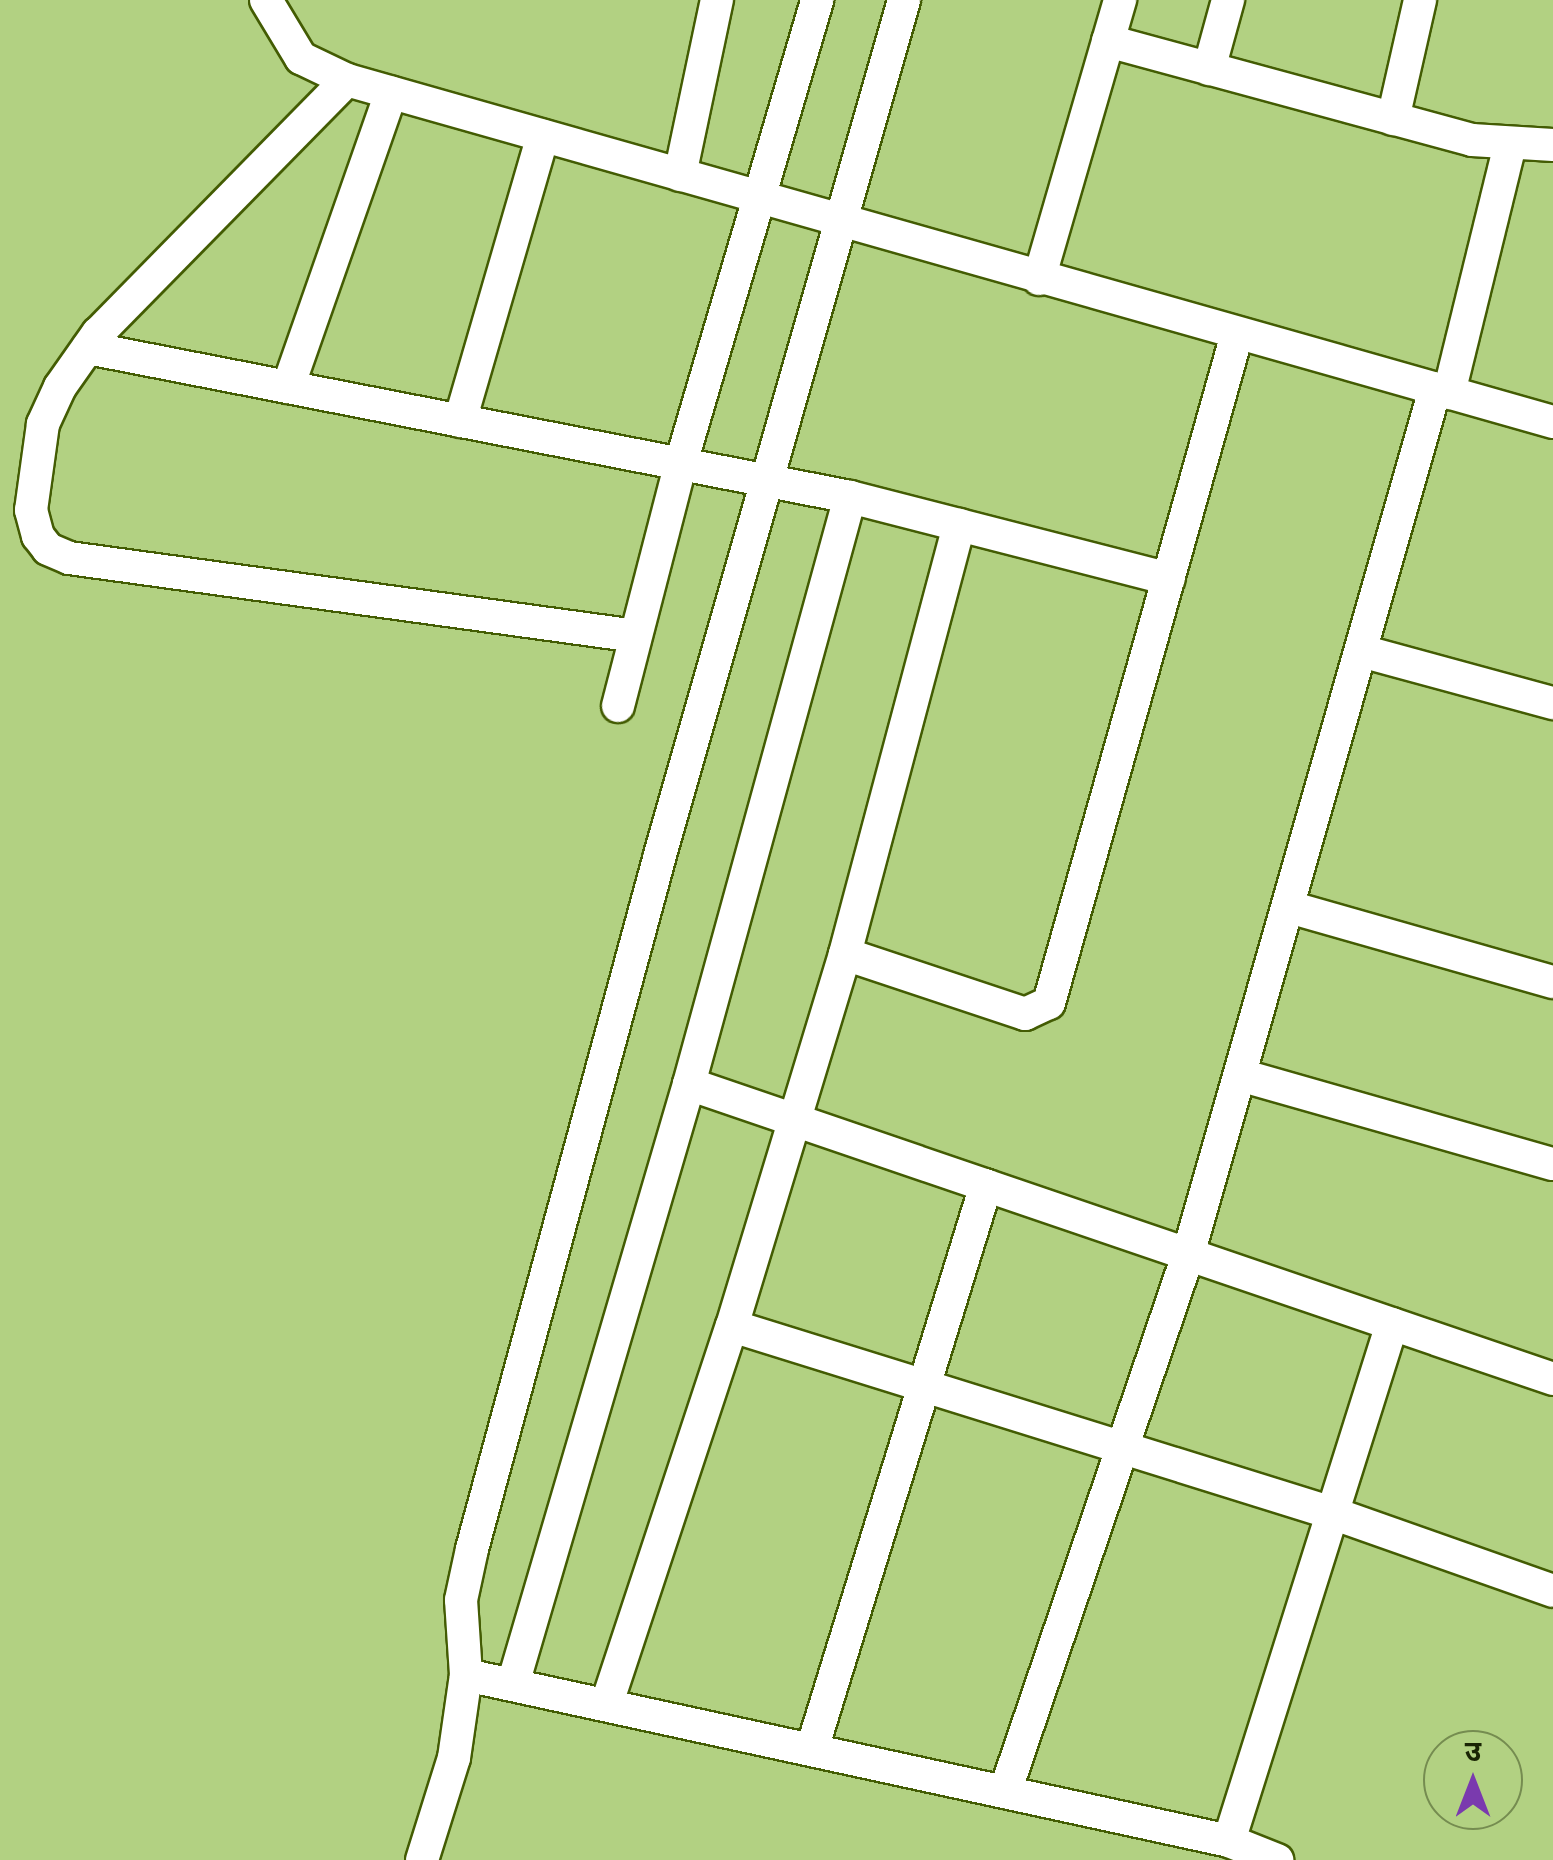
<!DOCTYPE html>
<html>
<head>
<meta charset="utf-8">
<style>
	body { margin:0 }
	#map { position:relative; width:1553px; height:1860px; overflow:hidden; background:#b2d182; font-family:"Zilla Slab","Noto Sans Devanagari",serif }
	div>[style] { position:absolute }
	.roads { filter:drop-shadow(2px 0 #435c03) drop-shadow(-2px 0 #435c03) drop-shadow(0 2px #435c03) drop-shadow(0 -2px #435c03) }
	.street>* { height:32px; margin:-16px; padding:0 16px; transform-origin:16px; border-radius:16px; background:#fff }
	span { translate:-50% -50%; white-space:nowrap; text-align:center; line-height:1.15; -webkit-text-stroke:9px #b2d182; paint-order:stroke }
	.north { position:absolute; left:1423px; top:1730px; width:100px; height:100px; box-sizing:border-box; background:#b2d182; border:2px solid #758c50; border-radius:50%; rotate:0deg; font-size:28px; font-weight:700; line-height:40px; text-align:center; color:#1a2504 }
	.north::after { content:''; display:block; margin:auto; width:35px; height:45px; background:#7a3aae; clip-path:polygon(50% 0,100% 100%,50% 72%,0 100%) }
</style>
</head>
<body>
<div id="map">
	<div class="roads">
		<div class="street">
			<i style="left:266px;top:0;width:68px;rotate:58.9deg"></i>
			<i style="left:301px;top:58px;width:51px;rotate:25.6deg"></i>
			<i style="left:347px;top:80px;width:1254px;rotate:15.83deg"></i>
			<i style="left:1108px;top:41px;width:377px;rotate:15.2deg"></i>
			<i style="left:1472px;top:140px;width:81px;rotate:3.5deg"></i>
			<i style="left:1209px;top:69px;width:72px;rotate:-74.6deg"></i>
			<i style="left:347px;top:80px;width:355px;rotate:134.5deg"></i>
			<i style="left:98px;top:333px;width:66px;rotate:125.1deg"></i>
			<i style="left:60px;top:387px;width:41px;rotate:114.7deg"></i>
			<i style="left:43px;top:424px;width:87px;rotate:97.9deg"></i>
			<i style="left:31px;top:510px;width:27px;rotate:75deg"></i>
			<i style="left:38px;top:536px;width:16px;rotate:52deg"></i>
			<i style="left:48px;top:549px;width:23px;rotate:23deg"></i>
			<i style="left:69px;top:558px;width:572px;rotate:7.83deg"></i>
			<i style="left:1393px;top:119px;width:122px;rotate:-77.2deg"></i>
			<i style="left:680px;top:175px;width:179px;rotate:-78.1deg"></i>
			<i style="left:1039px;top:279px;width:291px;rotate:-73.8deg"></i>
			<i style="left:88px;top:348px;width:776px;rotate:11.06deg"></i>
			<i style="left:850px;top:497px;width:329px;rotate:14.4deg"></i>
			<i style="left:288px;top:387px;width:312px;rotate:-70.7deg"></i>
			<i style="left:1449px;top:393px;width:255px;rotate:-76.2deg"></i>
			<i style="left:460px;top:421px;width:297px;rotate:-73.8deg"></i>
			<i style="left:1361px;top:651px;width:199px;rotate:15.2deg"></i>
			<i style="left:618px;top:706px;width:251px;rotate:-75.5deg"></i>
			<i style="left:681px;top:463px;width:483px;rotate:-73.6deg"></i>
			<i style="left:1289px;top:907px;width:274px;rotate:15.9deg"></i>
			<i style="left:845px;top:954px;width:190px;rotate:18.4deg"></i>
			<i style="left:1025px;top:1014px;width:26px;rotate:-25deg"></i>
			<i style="left:1049px;top:1003px;width:695px;rotate:-74.3deg"></i>
			<i style="left:1240px;top:1075px;width:325px;rotate:15.9deg"></i>
			<i style="left:689px;top:1084px;width:913px;rotate:18.85deg"></i>
			<i style="left:732px;top:1326px;width:628px;rotate:17.31deg"></i>
			<i style="left:1332px;top:1513px;width:234px;rotate:19.4deg"></i>
			<i style="left:466px;top:1675px;width:781px;rotate:12.27deg"></i>
			<i style="left:1229px;top:1841px;width:52px;rotate:21.6deg"></i>
			<i style="left:513px;top:1684px;width:625px;rotate:-73.65deg"></i>
			<i style="left:689px;top:1084px;width:609px;rotate:-74.66deg"></i>
			<i style="left:607px;top:1703px;width:397px;rotate:-71.7deg"></i>
			<i style="left:732px;top:1326px;width:389px;rotate:-73.1deg"></i>
			<i style="left:845px;top:954px;width:444px;rotate:-75.1deg"></i>
			<i style="left:812px;top:1749px;width:590px;rotate:-72.85deg"></i>
			<i style="left:1005px;top:1792px;width:567px;rotate:-71.18deg"></i>
			<i style="left:1188px;top:1255px;width:901px;rotate:-74.08deg"></i>
			<i style="left:1229px;top:1841px;width:542px;rotate:-72.5deg"></i>
			<i style="left:422px;top:1860px;width:107px;rotate:-72.6deg"></i>
			<i style="left:454px;top:1758px;width:84px;rotate:-81.8deg"></i>
			<i style="left:466px;top:1675px;width:75px;rotate:-93.8deg"></i>
			<i style="left:461px;top:1600px;width:52px;rotate:-77.8deg"></i>
			<i style="left:472px;top:1549px;width:719px;rotate:-74.84deg"></i>
			<i style="left:660px;top:855px;width:889px;rotate:-74.07deg"></i>
		</div>
	</div>
	<div class="north">उ</div>
</div>
</body>
</html>
